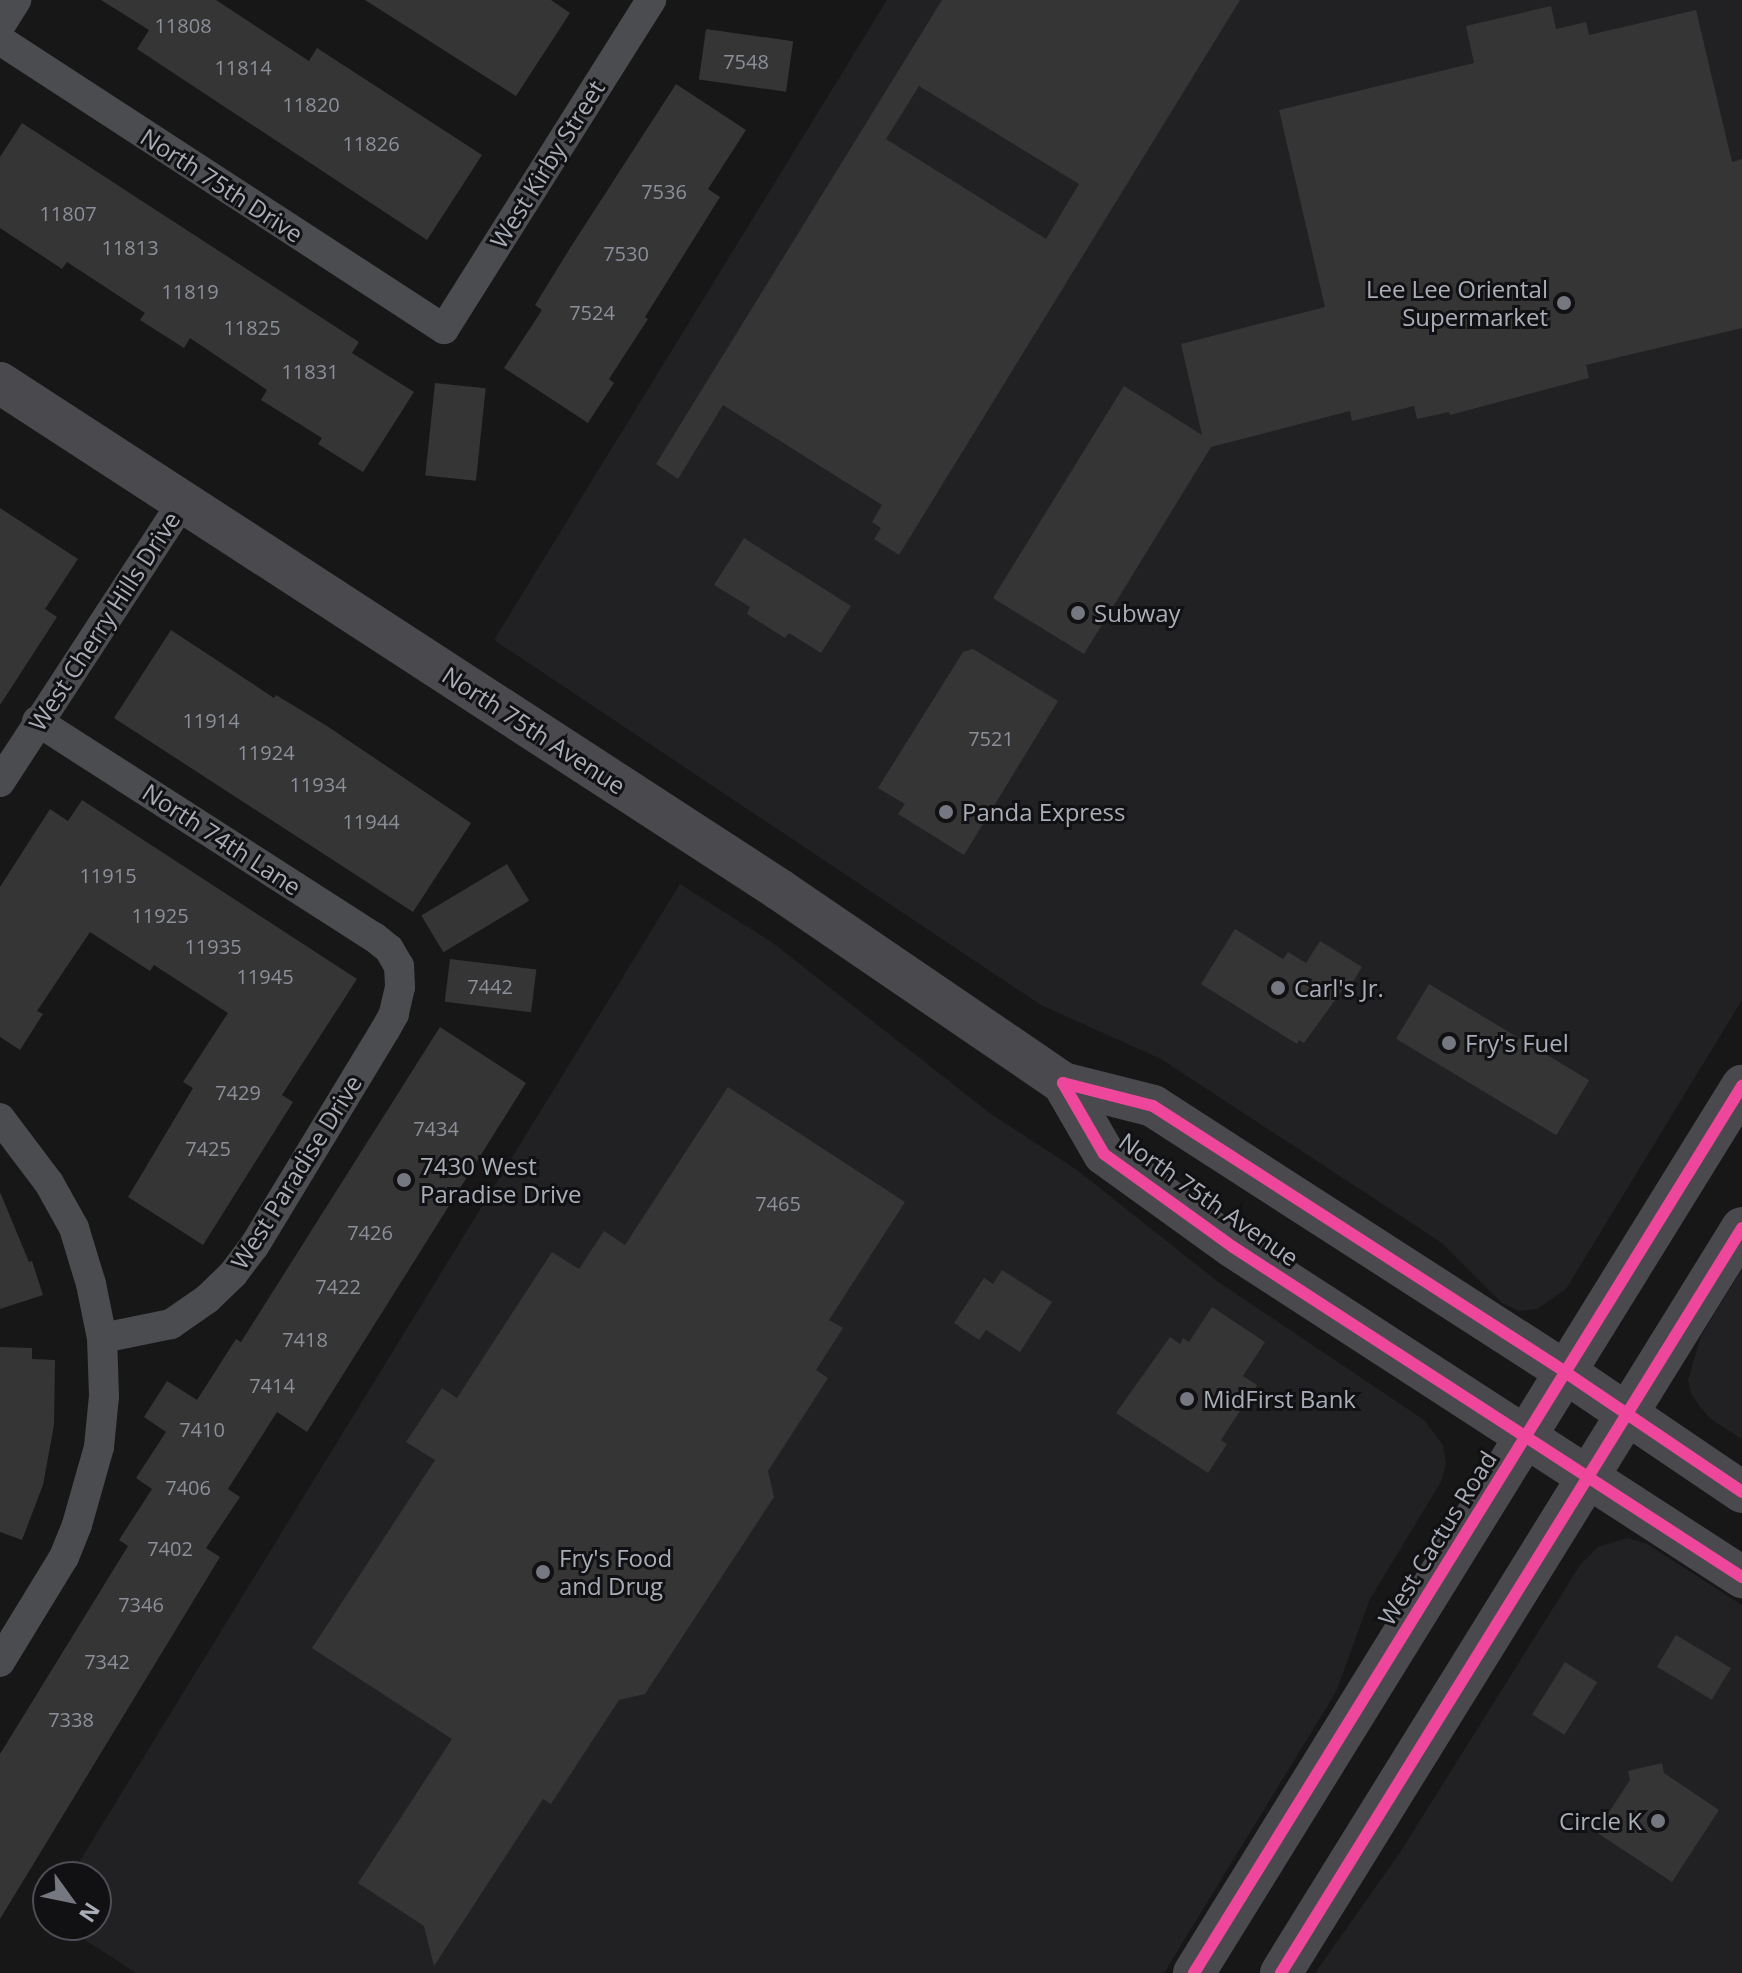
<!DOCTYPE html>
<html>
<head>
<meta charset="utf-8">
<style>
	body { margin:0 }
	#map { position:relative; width:1742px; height:1973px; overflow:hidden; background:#171717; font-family:"Open Sans",sans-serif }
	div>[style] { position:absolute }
	.built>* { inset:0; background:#212123 }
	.building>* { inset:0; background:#353536; transform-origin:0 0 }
	.street>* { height:30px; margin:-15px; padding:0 15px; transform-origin:15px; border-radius:15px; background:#4b4c50 }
	.secondary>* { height:42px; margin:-21px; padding:0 21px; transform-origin:21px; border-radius:21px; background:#4a4a4e }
	.cycleway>* { height:12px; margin:-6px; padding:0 6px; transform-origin:6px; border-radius:6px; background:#ed469a }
	.dots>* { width:22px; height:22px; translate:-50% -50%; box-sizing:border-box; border:4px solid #111113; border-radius:50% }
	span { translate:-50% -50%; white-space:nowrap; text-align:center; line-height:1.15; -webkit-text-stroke:6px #111113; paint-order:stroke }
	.number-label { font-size:20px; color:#8b8f98 }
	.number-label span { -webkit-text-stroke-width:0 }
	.street-label { font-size:24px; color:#a8adb8 }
	.poi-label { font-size:24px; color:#a8adb8 }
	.right { translate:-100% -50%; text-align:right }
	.left { translate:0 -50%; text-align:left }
	.north { position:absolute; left:32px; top:1861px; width:80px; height:80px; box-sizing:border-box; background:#111113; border:2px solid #4d4f55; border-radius:50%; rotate:123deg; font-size:22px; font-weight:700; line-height:32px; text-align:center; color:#a8adb8 }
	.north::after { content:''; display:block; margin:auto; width:28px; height:36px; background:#757880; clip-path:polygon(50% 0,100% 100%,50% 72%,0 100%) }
</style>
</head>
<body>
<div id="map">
	<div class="built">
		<i style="clip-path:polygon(887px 0,1742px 0,1742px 1000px,1566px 1289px,1537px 1309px,1519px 1311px,1502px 1303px,1442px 1243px,1161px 1059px,1041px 1005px,494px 640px)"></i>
		<i style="clip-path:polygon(680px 884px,773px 943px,991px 1114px,1077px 1170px,1217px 1281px,1424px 1420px,1443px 1445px,1446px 1464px,1441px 1482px,1370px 1599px,1336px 1692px,1164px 1973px,136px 1973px,62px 1925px,96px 1925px,96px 1877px,70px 1877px)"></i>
		<i style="clip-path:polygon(1742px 1269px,1742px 1439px,1711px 1419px,1700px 1407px,1691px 1393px,1688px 1380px,1701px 1336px)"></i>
		<i style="clip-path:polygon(1627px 1538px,1647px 1544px,1742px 1605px,1742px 1973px,1315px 1973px,1399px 1854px,1580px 1565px,1598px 1547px)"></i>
	</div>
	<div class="building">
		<i style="clip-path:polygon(101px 0,216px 0,309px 61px,317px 48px,482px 155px,427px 240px,137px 49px,149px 30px)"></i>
		<i style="clip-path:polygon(365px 0,551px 0,570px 13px,516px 96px)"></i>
		<i style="clip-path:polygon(evenodd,942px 0,1240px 0,899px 555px,874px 539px,881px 528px,872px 522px,882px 505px,723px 405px,678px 479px,656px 464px,942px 0,919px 86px,1079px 184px,1046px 239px,886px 139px,919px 86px)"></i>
		<i style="clip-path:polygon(1551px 6px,1556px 29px,1586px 22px,1589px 35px,1696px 10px,1732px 162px,1742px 159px,1742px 328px,1586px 365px,1589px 378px,1450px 415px,1449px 412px,1417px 419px,1414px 406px,1352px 421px,1350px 411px,1211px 447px,1084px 654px,993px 598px,1124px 386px,1202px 435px,1181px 344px,1325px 307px,1279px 110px,1474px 63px,1466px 26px)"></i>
		<i style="left:706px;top:29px;width:88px;height:51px;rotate:8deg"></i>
		<i style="clip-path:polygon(676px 84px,746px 130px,708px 189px,720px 197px,645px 317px,648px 319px,609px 379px,614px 383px,588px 423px,504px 368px,542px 310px,535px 305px,572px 245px)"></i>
		<i style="clip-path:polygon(22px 123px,359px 342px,352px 353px,414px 392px,363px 472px,318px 444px,322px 438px,261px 400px,267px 390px,190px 338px,184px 348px,140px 320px,145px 313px,67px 262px,62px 269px,0 228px,0 157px)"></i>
		<i style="left:435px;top:383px;width:51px;height:93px;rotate:6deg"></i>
		<i style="clip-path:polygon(0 508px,78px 559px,45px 609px,57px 617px,0 705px)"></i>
		<i style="clip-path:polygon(744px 538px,851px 606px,821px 653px,789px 633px,785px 638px,747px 614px,750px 607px,714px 585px)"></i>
		<i style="clip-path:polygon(171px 630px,274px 698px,276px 695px,327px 726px,471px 823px,413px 912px,114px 718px)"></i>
		<i style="clip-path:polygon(973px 649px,1058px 701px,964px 855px,898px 814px,905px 804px,878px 788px,963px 652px)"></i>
		<i style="clip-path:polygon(82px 800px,357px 979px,282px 1095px,293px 1102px,203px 1245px,128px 1197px,193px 1088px,183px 1082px,228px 1013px,154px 965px,150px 971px,90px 932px,37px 1011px,43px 1014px,20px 1050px,0 1037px,0 887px,50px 809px,68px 821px)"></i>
		<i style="left:507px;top:864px;width:43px;height:100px;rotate:59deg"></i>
		<i style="clip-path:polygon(1235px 929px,1283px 959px,1288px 952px,1306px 963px,1320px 941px,1362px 967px,1345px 995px,1341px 992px,1304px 1043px,1299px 1040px,1297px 1044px,1201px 984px)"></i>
		<i style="left:450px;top:959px;width:87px;height:43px;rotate:7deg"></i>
		<i style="left:1429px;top:984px;width:187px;height:64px;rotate:31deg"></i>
		<i style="clip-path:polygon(440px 1027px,526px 1083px,307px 1432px,277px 1412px,228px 1489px,240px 1497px,206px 1548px,220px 1557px,0 1919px,0 1754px,128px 1546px,119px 1540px,152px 1489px,136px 1478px,166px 1432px,144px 1417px,167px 1381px,197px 1400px,236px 1339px,241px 1342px)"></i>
		<i style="clip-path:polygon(728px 1087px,905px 1202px,829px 1320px,843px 1328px,816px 1370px,828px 1378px,768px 1471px,774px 1497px,645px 1694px,619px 1700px,551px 1804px,543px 1799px,434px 1966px,424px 1926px,358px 1883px,452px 1739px,312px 1648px,435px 1460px,406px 1442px,442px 1388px,457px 1398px,552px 1252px,579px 1269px,604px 1231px,625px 1245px)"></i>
		<i style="clip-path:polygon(0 1192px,29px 1262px,32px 1261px,43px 1295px,0 1309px)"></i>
		<i style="clip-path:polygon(1002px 1270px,1052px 1302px,1020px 1352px,986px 1330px,979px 1340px,954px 1323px,984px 1278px,993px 1284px)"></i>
		<i style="clip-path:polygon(1212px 1307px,1265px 1342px,1243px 1376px,1257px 1385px,1221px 1440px,1227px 1444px,1208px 1473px,1116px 1413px,1170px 1337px,1180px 1344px,1183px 1338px,1189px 1342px)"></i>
		<i style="clip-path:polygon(0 1347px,32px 1348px,32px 1359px,55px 1360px,54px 1425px,43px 1485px,22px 1540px,0 1532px)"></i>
		<i style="left:1676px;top:1635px;width:64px;height:37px;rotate:31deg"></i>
		<i style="left:1565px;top:1662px;width:38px;height:62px;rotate:32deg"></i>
		<i style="clip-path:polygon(1662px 1763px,1664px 1773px,1719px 1810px,1672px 1882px,1596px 1832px,1630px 1780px,1628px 1771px)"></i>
	</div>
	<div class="street">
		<i style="left:0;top:26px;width:31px;rotate:-58deg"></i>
		<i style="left:0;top:40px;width:530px;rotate:33.06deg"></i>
		<i style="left:444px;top:329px;width:389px;rotate:-57.8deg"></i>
		<i style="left:37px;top:721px;width:400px;rotate:32.7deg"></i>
		<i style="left:374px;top:937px;width:19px;rotate:39deg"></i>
		<i style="left:389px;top:949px;width:20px;rotate:60deg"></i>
		<i style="left:399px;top:966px;width:21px;rotate:87deg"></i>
		<i style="left:400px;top:987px;width:28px;rotate:103deg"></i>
		<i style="left:394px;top:1014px;width:18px;rotate:119deg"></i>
		<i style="left:385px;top:1030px;width:253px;rotate:121.2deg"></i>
		<i style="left:254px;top:1246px;width:35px;rotate:127deg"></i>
		<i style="left:233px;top:1274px;width:36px;rotate:136deg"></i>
		<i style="left:207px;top:1299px;width:44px;rotate:145.2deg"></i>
		<i style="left:171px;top:1324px;width:70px;rotate:168.5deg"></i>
		<i style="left:0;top:782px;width:335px;rotate:-56.9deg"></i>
		<i style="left:0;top:1118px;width:81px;rotate:53deg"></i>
		<i style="left:49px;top:1183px;width:51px;rotate:60.9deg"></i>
		<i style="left:74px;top:1228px;width:59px;rotate:73.1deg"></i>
		<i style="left:91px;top:1284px;width:55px;rotate:78.5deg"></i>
		<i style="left:102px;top:1338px;width:58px;rotate:88deg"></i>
		<i style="left:104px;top:1396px;width:51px;rotate:95.6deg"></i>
		<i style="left:99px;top:1447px;width:81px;rotate:105.8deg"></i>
		<i style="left:77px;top:1525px;width:35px;rotate:112deg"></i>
		<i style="left:64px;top:1557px;width:123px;rotate:121.4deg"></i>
	</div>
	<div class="secondary">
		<i style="left:0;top:383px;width:930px;rotate:33.02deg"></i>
		<i style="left:780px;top:890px;width:343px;rotate:34.3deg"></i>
		<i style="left:1063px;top:1083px;width:93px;rotate:14.3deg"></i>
		<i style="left:1153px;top:1106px;width:490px;rotate:32.8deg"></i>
		<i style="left:1565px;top:1372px;width:214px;rotate:34.1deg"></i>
		<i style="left:1063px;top:1083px;width:82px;rotate:60deg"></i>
		<i style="left:1104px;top:1154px;width:159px;rotate:35.8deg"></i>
		<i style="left:1233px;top:1247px;width:607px;rotate:32.96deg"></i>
		<i style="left:1194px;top:1973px;width:1043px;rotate:-58.29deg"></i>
		<i style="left:1281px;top:1973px;width:876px;rotate:-58.25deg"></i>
	</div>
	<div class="cycleway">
		<i style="left:1063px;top:1083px;width:82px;rotate:60deg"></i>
		<i style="left:1104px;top:1154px;width:159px;rotate:35.8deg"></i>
		<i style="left:1233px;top:1247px;width:607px;rotate:32.96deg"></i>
		<i style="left:1063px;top:1083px;width:93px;rotate:14.3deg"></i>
		<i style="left:1153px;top:1106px;width:490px;rotate:32.8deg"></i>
		<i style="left:1565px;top:1372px;width:214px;rotate:34.1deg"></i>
		<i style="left:1194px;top:1973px;width:1043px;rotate:-58.29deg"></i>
		<i style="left:1281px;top:1973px;width:876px;rotate:-58.25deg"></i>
	</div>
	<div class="dots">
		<i style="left:1564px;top:303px;background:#757880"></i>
		<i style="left:1078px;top:613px;background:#757880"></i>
		<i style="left:946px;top:812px;background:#757880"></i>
		<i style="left:1278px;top:988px;background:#757880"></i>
		<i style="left:1449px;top:1043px;background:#757880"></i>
		<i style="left:404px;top:1180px;background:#757880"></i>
		<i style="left:1187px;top:1399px;background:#757880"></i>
		<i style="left:543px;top:1572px;background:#757880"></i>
		<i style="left:1658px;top:1821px;background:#757880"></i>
	</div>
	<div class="number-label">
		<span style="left:183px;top:25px">11808</span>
		<span style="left:746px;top:61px">7548</span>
		<span style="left:243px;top:67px">11814</span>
		<span style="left:311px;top:104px">11820</span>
		<span style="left:371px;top:143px">11826</span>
		<span style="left:664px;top:191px">7536</span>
		<span style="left:68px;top:213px">11807</span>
		<span style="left:130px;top:247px">11813</span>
		<span style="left:626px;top:253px">7530</span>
		<span style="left:190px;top:291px">11819</span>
		<span style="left:592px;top:312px">7524</span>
		<span style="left:252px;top:327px">11825</span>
		<span style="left:310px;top:371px">11831</span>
		<span style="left:211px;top:720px">11914</span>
		<span style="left:991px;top:738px">7521</span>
		<span style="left:266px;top:752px">11924</span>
		<span style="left:318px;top:784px">11934</span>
		<span style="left:371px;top:821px">11944</span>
		<span style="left:108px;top:875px">11915</span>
		<span style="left:160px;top:915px">11925</span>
		<span style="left:213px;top:946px">11935</span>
		<span style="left:265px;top:976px">11945</span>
		<span style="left:490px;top:986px">7442</span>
		<span style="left:238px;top:1092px">7429</span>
		<span style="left:436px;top:1128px">7434</span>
		<span style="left:208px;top:1148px">7425</span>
		<span style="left:778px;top:1203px">7465</span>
		<span style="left:370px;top:1232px">7426</span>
		<span style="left:338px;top:1286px">7422</span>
		<span style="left:305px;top:1339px">7418</span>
		<span style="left:272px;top:1385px">7414</span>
		<span style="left:202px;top:1429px">7410</span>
		<span style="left:188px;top:1487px">7406</span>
		<span style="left:170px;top:1548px">7402</span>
		<span style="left:141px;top:1604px">7346</span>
		<span style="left:107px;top:1661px">7342</span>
		<span style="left:71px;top:1719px">7338</span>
	</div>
	<div class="street-label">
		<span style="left:547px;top:164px;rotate:-58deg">West Kirby Street</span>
		<span style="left:222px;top:185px;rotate:33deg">North 75th Drive</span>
		<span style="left:104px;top:621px;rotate:-57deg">West Cherry Hills Drive</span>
		<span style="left:534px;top:730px;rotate:33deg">North 75th Avenue</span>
		<span style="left:222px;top:839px;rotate:33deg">North 74th Lane</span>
		<span style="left:296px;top:1172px;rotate:-58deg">West Paradise Drive</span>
		<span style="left:1209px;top:1199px;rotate:35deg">North 75th Avenue</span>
		<span style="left:1437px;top:1538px;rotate:-58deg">West Cactus Road</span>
	</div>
	<div class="poi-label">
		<span class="right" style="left:1548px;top:303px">Lee Lee Oriental<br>Supermarket</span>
		<span class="left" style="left:1094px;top:613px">Subway</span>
		<span class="left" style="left:962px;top:812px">Panda Express</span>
		<span class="left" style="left:1294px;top:988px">Carl's Jr.</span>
		<span class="left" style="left:1465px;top:1043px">Fry's Fuel</span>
		<span class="left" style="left:420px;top:1180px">7430 West<br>Paradise Drive</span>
		<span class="left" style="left:1203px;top:1399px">MidFirst Bank</span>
		<span class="left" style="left:559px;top:1572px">Fry's Food<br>and Drug</span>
		<span class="right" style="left:1642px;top:1821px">Circle K</span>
	</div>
	<div class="north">N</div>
</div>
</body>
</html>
